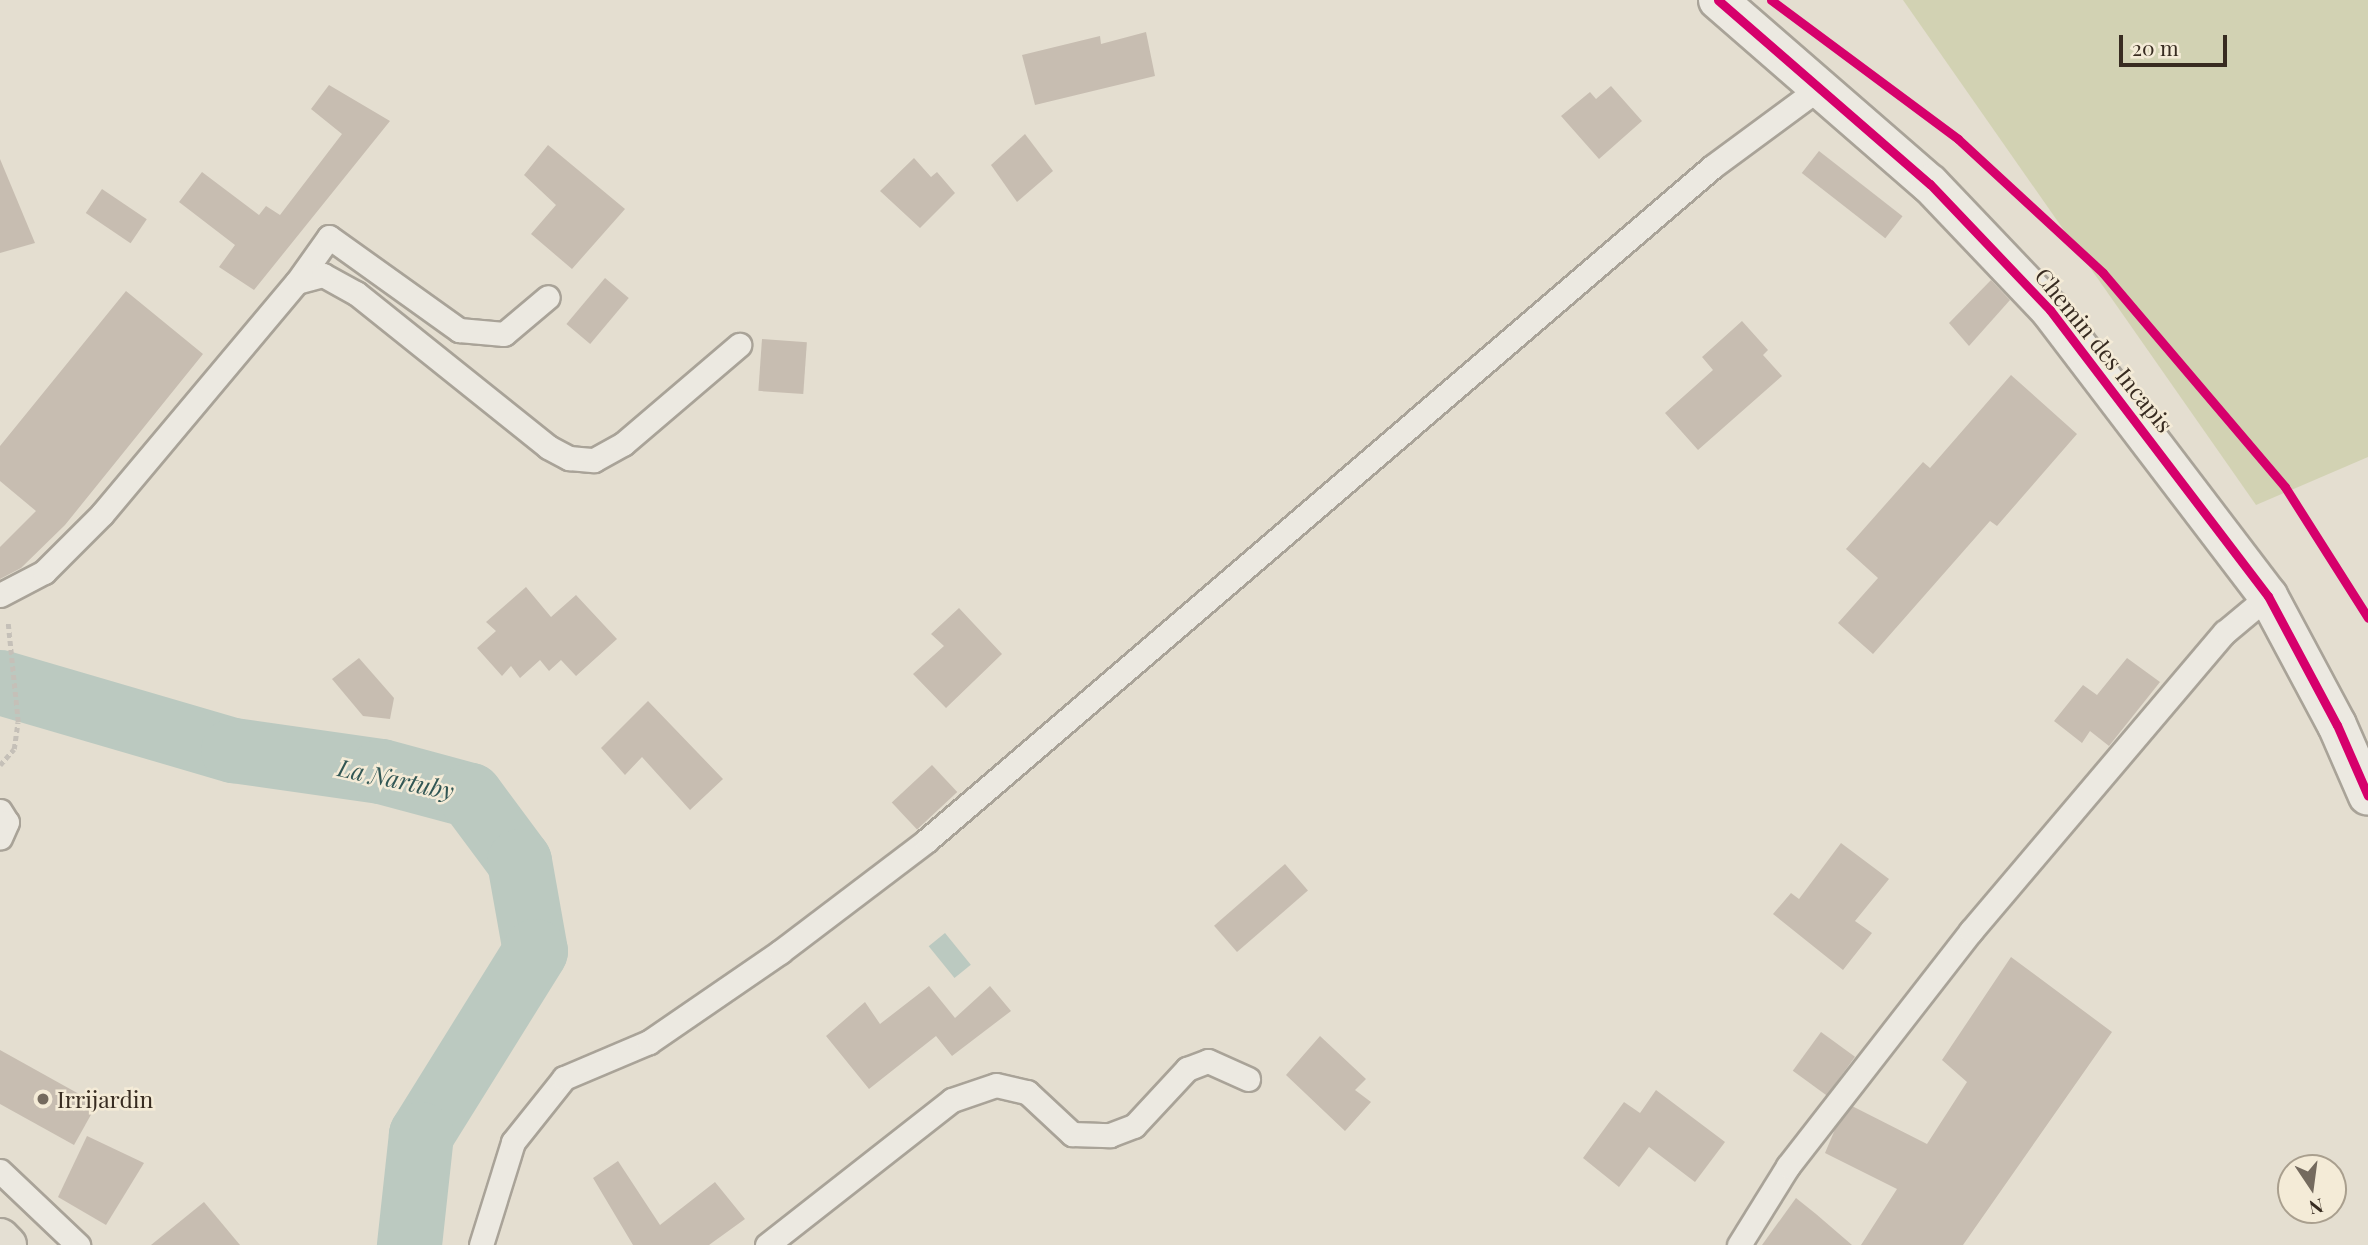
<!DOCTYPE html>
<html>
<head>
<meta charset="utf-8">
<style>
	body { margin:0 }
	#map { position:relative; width:2368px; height:1245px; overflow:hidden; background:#e4ded0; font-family:"Playfair Display",serif }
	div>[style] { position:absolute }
	.green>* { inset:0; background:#d2d2b3 }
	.water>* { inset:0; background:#bbc9c0; transform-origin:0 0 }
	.river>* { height:65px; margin:-32.5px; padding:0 32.5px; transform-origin:32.5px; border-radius:32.5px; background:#bbc9c0 }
	.building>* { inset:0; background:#c7bdb1; transform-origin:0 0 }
	.path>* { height:4.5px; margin-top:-2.25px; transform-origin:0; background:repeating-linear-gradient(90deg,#c5c0b8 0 5px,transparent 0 8.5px) }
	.roads { filter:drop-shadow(2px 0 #a9a398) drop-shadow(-2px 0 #a9a398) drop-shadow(0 2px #a9a398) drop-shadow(0 -2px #a9a398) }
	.service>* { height:23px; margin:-11.5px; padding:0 11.5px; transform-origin:11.5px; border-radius:11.5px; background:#ece9e1 }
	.minor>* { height:38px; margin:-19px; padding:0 19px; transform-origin:19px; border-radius:19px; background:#ece9e1 }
	.primary>* { height:38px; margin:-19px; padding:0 19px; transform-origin:19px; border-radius:19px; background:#e4dfd3 }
	.cycleway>* { height:9px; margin:-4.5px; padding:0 4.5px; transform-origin:4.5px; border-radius:4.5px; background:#d6006c }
	.dots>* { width:19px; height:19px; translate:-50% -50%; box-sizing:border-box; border:4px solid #f4ebd7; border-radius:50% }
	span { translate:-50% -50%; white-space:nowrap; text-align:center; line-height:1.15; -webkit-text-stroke:5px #f4ebd7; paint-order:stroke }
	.street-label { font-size:23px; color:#382c21 }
	.poi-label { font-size:23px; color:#382c21 }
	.left { translate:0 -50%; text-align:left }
	.water-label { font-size:24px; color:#315654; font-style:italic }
	.north { position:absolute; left:2277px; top:1154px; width:70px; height:70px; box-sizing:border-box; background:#f4ebd7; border:2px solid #a99f8e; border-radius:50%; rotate:167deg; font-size:19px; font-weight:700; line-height:28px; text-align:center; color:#382c21 }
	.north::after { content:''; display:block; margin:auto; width:24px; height:32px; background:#746a5e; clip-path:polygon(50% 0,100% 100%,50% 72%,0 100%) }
	.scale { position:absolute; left:2119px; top:35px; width:108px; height:32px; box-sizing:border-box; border:4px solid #382c21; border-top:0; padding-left:9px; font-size:21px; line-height:24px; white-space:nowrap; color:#382c21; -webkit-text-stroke:5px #f4ebd7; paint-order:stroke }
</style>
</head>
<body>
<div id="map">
	<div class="green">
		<i style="clip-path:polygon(1903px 0,2368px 0,2368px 457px,2256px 505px)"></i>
	</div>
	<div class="water">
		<i style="left:945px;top:933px;width:41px;height:21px;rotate:51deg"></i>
	</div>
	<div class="river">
		<i style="left:0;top:682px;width:243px;rotate:16.3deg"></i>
		<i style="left:233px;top:750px;width:149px;rotate:8.1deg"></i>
		<i style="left:381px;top:771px;width:92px;rotate:15.1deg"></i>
		<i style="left:470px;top:795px;width:82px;rotate:53.4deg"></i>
		<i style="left:519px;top:861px;width:91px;rotate:79.9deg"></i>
		<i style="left:535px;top:951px;width:216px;rotate:121.9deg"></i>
		<i style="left:421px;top:1134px;width:112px;rotate:96.2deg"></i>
	</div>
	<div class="building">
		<i style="clip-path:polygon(1146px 32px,1155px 76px,1035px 105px,1022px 55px,1100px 36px,1101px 44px)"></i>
		<i style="clip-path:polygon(329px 85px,390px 121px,254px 290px,219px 267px,235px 245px,179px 202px,202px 172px,259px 215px,266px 206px,280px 215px,342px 134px,311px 109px)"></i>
		<i style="clip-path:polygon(1611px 86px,1642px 121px,1599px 159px,1561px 116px,1590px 92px,1596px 99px)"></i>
		<i style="clip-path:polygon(1025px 134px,1053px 171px,1017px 202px,991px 165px)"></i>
		<i style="clip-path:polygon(548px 145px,625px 209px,572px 269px,531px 234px,556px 205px,524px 175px)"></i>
		<i style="left:1819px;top:151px;width:106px;height:28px;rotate:38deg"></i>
		<i style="clip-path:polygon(914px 158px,931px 177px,937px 172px,955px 193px,920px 228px,880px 191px)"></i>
		<i style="clip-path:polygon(0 159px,35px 243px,0 253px)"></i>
		<i style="left:102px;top:189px;width:54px;height:29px;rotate:34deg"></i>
		<i style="left:605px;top:278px;width:31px;height:60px;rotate:40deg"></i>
		<i style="clip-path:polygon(1991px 280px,2010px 300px,1969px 346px,1949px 323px)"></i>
		<i style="clip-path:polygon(126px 291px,203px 354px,65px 525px,21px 568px,0 579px,0 547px,36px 511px,0 481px,0 446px)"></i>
		<i style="clip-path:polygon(1742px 321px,1768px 350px,1763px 355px,1782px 376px,1698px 450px,1665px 413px,1713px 370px,1702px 357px)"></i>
		<i style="left:762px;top:339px;width:45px;height:52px;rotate:4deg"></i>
		<i style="clip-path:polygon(2011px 375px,2077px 434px,1997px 526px,1990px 521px,1873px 654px,1838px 623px,1878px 578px,1846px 549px,1923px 462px,1930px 468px)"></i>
		<i style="clip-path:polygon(526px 587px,551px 617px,576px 595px,617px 639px,576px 676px,561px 660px,549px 671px,540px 660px,520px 678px,511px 666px,502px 676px,477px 648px,496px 631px,486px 622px)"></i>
		<i style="clip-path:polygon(959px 608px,1002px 654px,946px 708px,913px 674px,944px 646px,931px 634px)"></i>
		<i style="clip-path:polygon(359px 658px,394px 698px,390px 719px,363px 716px,332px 679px)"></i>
		<i style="clip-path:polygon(2127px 658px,2160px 682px,2109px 746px,2090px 731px,2082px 743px,2054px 721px,2083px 685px,2097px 695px)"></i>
		<i style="clip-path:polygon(648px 701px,723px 779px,690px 810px,642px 757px,625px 775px,601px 748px)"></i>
		<i style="left:932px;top:765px;width:37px;height:55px;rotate:47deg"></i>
		<i style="clip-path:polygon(1841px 843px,1889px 879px,1855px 921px,1872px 933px,1843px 970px,1773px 914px,1791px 893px,1799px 899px)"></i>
		<i style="left:1285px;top:864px;width:35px;height:94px;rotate:49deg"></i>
		<i style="clip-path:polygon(2011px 957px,2112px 1032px,1963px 1245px,1861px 1245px,1897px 1189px,1825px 1153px,1836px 1127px,1852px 1106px,1927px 1144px,1967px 1082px,1942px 1060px)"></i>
		<i style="clip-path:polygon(929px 986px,955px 1018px,990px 986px,1011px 1011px,952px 1056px,936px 1036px,869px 1089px,826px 1036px,865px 1002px,880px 1024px)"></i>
		<i style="left:1821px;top:1032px;width:42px;height:48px;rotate:36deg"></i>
		<i style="clip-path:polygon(1320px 1036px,1366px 1079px,1355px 1090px,1371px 1102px,1345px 1131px,1286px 1075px)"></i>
		<i style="clip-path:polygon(0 1050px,97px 1104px,74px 1145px,0 1104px)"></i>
		<i style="clip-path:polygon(1656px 1090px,1725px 1142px,1695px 1182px,1649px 1147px,1619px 1187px,1583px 1158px,1624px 1102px,1640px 1113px)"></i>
		<i style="clip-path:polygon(87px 1136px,144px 1163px,106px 1225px,58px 1197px)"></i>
		<i style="clip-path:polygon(618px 1161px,660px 1225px,715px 1182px,745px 1219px,709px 1245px,633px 1245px,593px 1178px)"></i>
		<i style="clip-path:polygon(1796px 1198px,1816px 1214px,1852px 1245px,1762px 1245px)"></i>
		<i style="clip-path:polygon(204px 1202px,240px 1245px,151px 1245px)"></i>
	</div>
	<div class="path">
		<i style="left:0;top:765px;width:21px;rotate:-49deg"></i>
		<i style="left:14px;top:749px;width:27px;rotate:-82deg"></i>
		<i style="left:18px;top:722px;width:99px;rotate:-95.8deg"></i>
	</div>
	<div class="roads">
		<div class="service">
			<i style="left:297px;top:282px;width:55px;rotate:-54.6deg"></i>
			<i style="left:329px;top:237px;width:160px;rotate:35.6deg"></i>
			<i style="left:459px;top:330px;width:45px;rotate:5.1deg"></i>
			<i style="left:504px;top:334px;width:57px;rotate:-40.1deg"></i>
			<i style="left:0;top:595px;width:50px;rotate:-27.6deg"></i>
			<i style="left:44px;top:572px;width:82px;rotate:-45deg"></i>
			<i style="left:102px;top:514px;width:303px;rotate:-50deg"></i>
			<i style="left:297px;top:282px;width:27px;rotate:-15deg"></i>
			<i style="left:323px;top:275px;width:38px;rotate:29deg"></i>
			<i style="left:356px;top:293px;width:246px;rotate:38.7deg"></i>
			<i style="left:548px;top:447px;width:24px;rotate:28deg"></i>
			<i style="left:569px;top:458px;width:25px;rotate:5deg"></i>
			<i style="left:594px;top:460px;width:33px;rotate:-29deg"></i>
			<i style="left:623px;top:444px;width:153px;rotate:-40.5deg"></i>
			<i style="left:0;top:811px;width:13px;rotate:58deg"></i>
			<i style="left:7px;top:822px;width:17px;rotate:114deg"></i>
			<i style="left:0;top:1171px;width:108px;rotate:43.5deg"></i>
			<i style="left:481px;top:1245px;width:108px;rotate:-72.7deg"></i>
			<i style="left:513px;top:1142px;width:82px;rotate:-51.4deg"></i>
			<i style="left:564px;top:1078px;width:92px;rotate:-23deg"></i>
			<i style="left:649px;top:1042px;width:159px;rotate:-34.5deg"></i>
			<i style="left:780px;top:952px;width:183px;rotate:-37.2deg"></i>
			<i style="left:926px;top:841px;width:1035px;rotate:-40.61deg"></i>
			<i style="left:1712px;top:167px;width:133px;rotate:-36.4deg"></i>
			<i style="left:767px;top:1245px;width:235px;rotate:-38.1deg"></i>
			<i style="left:952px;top:1100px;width:46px;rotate:-18.8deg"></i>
			<i style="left:996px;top:1085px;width:32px;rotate:13deg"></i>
			<i style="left:1027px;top:1092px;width:62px;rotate:43deg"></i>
			<i style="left:1072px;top:1134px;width:38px;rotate:2deg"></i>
			<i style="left:1110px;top:1135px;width:26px;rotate:-21deg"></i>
			<i style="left:1134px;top:1126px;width:78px;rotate:-47.1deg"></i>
			<i style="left:1187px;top:1069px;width:22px;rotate:-21deg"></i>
			<i style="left:1208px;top:1061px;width:44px;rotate:24.2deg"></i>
			<i style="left:1739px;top:1245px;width:93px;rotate:-58.2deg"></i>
			<i style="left:1788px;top:1166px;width:298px;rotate:-52.1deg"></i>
			<i style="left:1971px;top:931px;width:392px;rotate:-49.7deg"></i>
			<i style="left:2225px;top:632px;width:56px;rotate:-39.9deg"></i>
		</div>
		<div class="minor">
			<i style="left:1718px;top:0;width:281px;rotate:41deg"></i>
			<i style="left:1930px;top:184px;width:174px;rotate:46.4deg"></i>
			<i style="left:2050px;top:310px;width:360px;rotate:52.7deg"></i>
			<i style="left:2268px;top:596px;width:146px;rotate:61.9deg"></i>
			<i style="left:2337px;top:725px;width:77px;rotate:66.4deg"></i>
		</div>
		<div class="primary">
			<i style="left:0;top:1238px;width:10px;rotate:45deg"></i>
		</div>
	</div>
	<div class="cycleway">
		<i style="left:1718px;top:0;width:281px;rotate:41deg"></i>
		<i style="left:1930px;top:184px;width:174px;rotate:46.4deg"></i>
		<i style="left:2050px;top:310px;width:360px;rotate:52.7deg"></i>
		<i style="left:2268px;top:596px;width:146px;rotate:61.9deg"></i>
		<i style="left:2337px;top:725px;width:77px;rotate:66.4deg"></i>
		<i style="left:1771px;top:0;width:233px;rotate:36.6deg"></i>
		<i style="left:1958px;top:139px;width:197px;rotate:42.7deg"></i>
		<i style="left:2103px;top:273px;width:281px;rotate:49.6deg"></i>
		<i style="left:2285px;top:487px;width:155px;rotate:57.6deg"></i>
	</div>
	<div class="dots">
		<i style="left:43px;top:1099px;background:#746a5e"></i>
	</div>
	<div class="street-label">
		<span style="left:2104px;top:350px;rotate:51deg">Chemin des Incapis</span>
	</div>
	<div class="poi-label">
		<span class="left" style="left:57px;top:1099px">Irrijardin</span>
	</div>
	<div class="water-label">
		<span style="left:396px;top:779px;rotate:12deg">La Nartuby</span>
	</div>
	<div class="north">N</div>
	<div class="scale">20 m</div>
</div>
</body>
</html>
